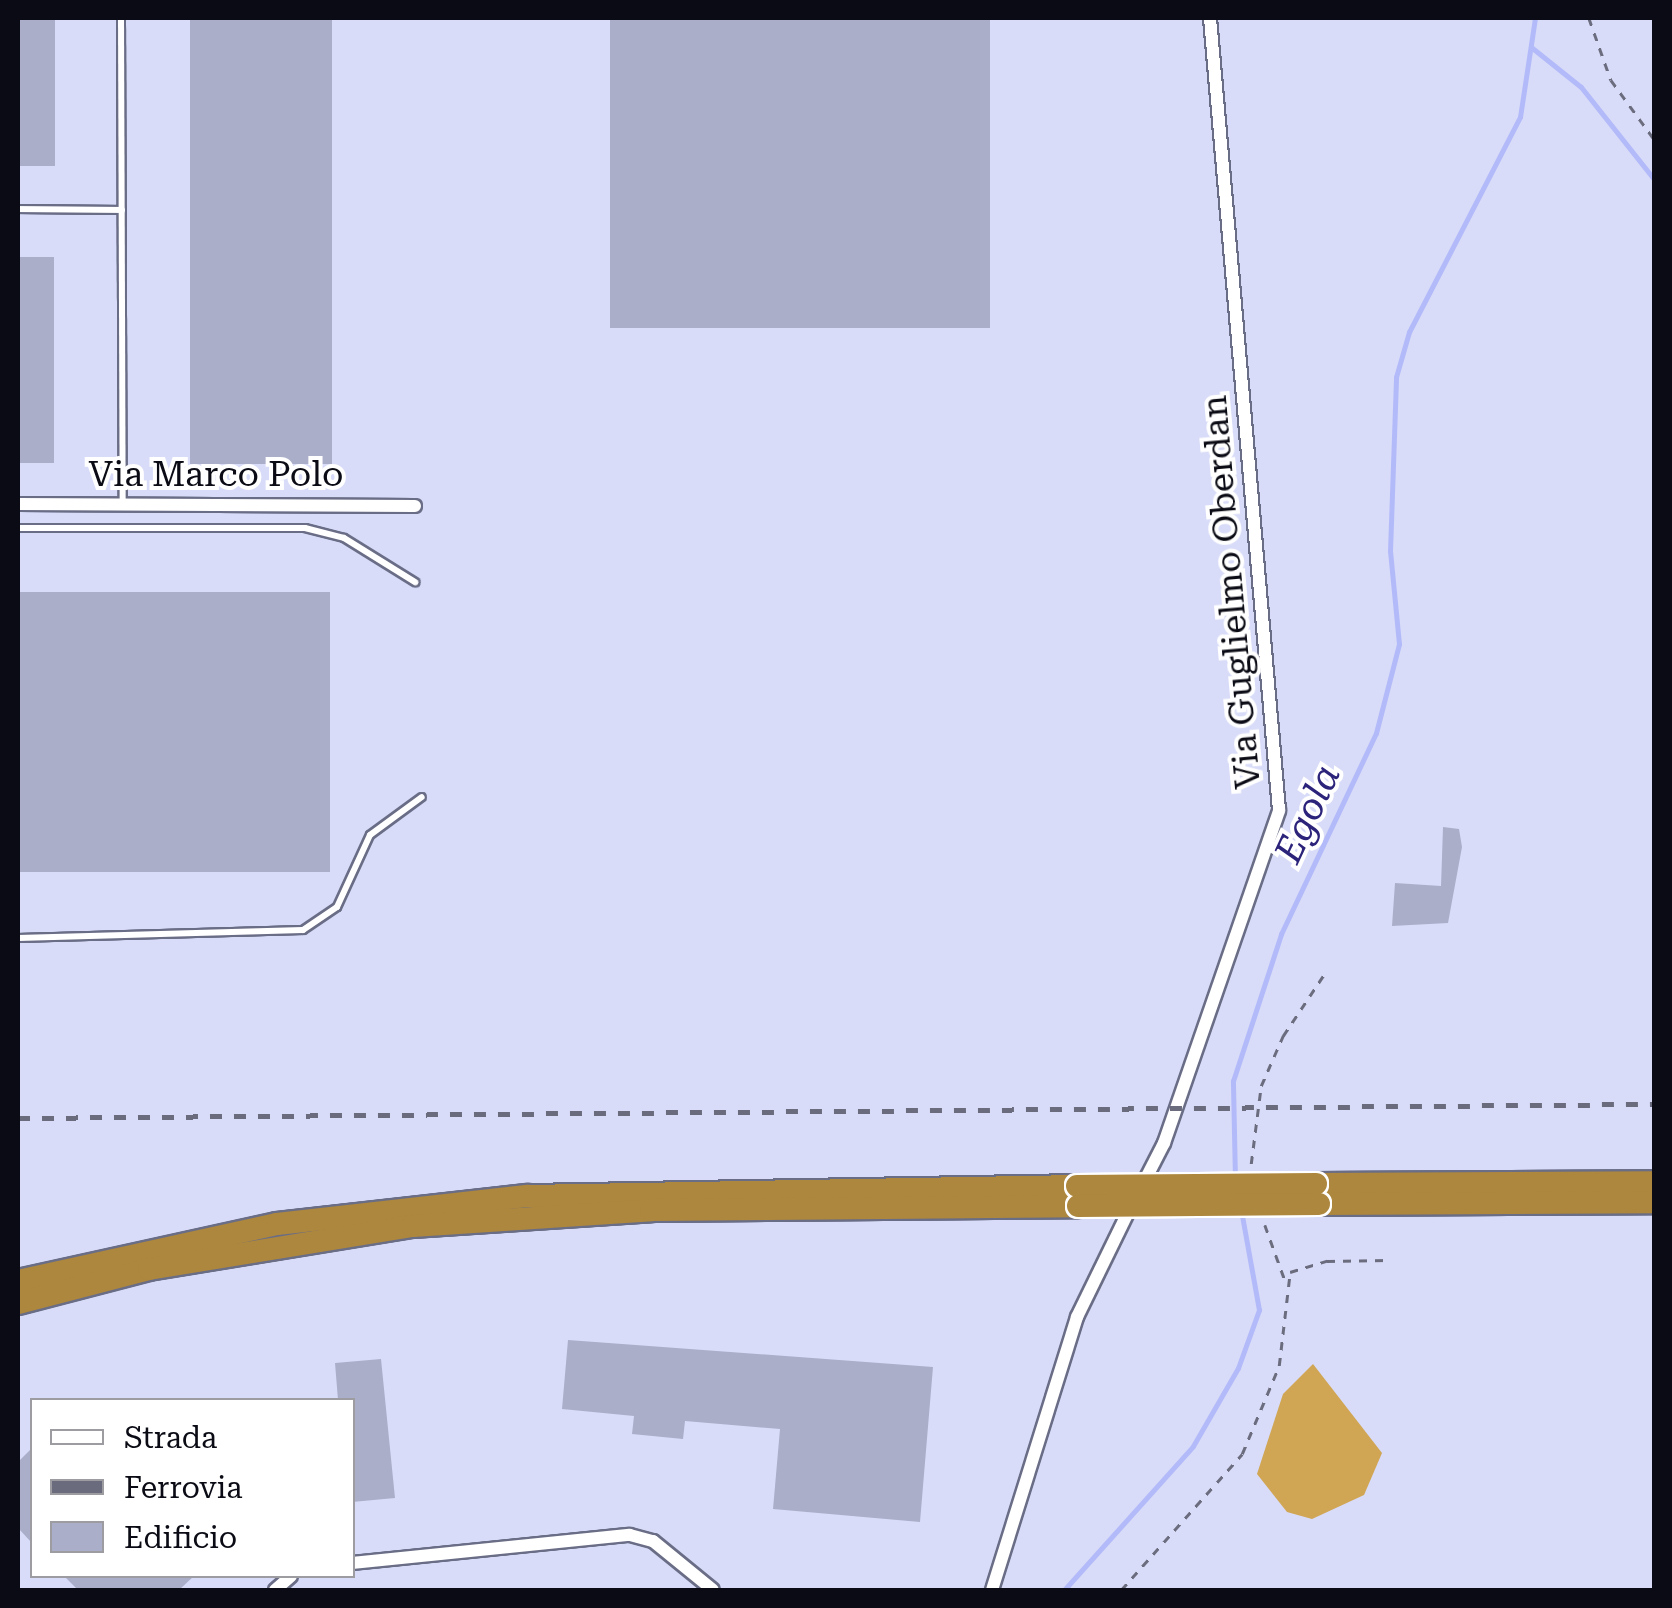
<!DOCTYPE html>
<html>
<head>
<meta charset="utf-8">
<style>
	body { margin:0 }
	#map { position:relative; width:1672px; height:1608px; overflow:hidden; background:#d8dcf8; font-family:"Roboto Serif",serif }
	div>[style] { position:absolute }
	.forest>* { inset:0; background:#d0a553 }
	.stream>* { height:5px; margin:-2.5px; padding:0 2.5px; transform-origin:2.5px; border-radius:2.5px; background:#b3baf9 }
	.building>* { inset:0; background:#aaaec9; transform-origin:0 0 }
	.path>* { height:2.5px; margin-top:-1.25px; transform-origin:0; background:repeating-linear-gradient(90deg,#6b6d7f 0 8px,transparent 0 16px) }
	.roads { filter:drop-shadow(2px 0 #6a6d86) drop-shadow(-2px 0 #6a6d86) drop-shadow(0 2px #6a6d86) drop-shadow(0 -2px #6a6d86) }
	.lane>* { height:6px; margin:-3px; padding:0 3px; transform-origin:3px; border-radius:3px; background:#fff }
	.street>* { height:12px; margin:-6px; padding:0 6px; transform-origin:6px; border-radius:6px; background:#fff }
	.highway>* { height:22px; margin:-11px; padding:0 11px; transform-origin:11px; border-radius:11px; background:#ad873e }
	.rail>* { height:5px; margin-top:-2.5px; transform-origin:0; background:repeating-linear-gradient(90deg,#6a6c7e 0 12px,transparent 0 24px) }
	.bridges { filter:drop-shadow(2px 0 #fff) drop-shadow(-2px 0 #fff) drop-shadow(0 2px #fff) drop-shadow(0 -2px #fff) }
	.highway-bridge>* { height:22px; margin:-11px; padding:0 11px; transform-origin:11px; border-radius:11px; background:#ad873e }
	span { translate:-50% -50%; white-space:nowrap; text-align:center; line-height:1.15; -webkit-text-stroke:8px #fff; paint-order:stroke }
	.street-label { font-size:35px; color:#0a0b14 }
	.water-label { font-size:38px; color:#2c237b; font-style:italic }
	.frame { position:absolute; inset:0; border:20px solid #0a0b14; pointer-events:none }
	.legend { position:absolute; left:30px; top:1398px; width:325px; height:180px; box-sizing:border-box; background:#fff; border:2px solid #9d9da1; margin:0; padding:12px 18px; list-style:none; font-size:30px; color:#0a0b14 }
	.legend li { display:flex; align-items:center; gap:20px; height:50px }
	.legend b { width:50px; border:2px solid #9d9da1 }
</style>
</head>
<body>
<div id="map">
	<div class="forest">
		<i style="clip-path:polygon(1313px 1364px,1382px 1453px,1364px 1495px,1312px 1519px,1287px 1512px,1257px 1474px,1283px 1394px)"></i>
	</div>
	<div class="stream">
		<i style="left:1531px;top:47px;width:64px;rotate:38.7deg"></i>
		<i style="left:1581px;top:87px;width:117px;rotate:51.6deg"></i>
		<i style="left:1235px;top:1180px;width:99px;rotate:-91.2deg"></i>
		<i style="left:1233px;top:1081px;width:155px;rotate:-71.9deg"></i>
		<i style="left:1281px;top:934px;width:222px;rotate:-64.7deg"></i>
		<i style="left:1376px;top:733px;width:92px;rotate:-75.5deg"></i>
		<i style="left:1399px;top:644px;width:93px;rotate:-95.5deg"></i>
		<i style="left:1390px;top:551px;width:174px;rotate:-88deg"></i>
		<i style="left:1396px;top:377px;width:47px;rotate:-73.9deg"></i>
		<i style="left:1409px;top:332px;width:242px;rotate:-62.7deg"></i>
		<i style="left:1520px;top:117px;width:100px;rotate:-81.4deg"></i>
		<i style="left:1064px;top:1590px;width:193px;rotate:-48.1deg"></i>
		<i style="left:1193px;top:1446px;width:90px;rotate:-60deg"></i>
		<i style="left:1238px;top:1368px;width:62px;rotate:-70.1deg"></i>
		<i style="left:1259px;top:1310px;width:102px;rotate:-100.2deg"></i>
	</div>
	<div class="building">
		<i style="left:18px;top:18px;width:37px;height:148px"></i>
		<i style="left:190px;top:18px;width:142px;height:446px"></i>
		<i style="left:610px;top:18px;width:380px;height:310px"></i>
		<i style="left:18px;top:257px;width:36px;height:206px"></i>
		<i style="left:18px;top:592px;width:312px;height:280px"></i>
		<i style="clip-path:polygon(1443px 827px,1459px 829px,1462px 847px,1448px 923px,1392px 926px,1395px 883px,1441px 886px)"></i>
		<i style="clip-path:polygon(568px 1340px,933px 1367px,920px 1522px,773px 1509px,780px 1429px,685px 1421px,683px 1439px,632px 1434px,634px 1416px,562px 1409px)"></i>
		<i style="clip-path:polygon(381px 1359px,395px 1498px,352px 1502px,352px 1400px,338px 1400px,335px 1363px)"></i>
		<i style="clip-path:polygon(32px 1448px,32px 1543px,18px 1528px,18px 1462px)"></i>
		<i style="clip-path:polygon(64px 1576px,194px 1576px,179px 1590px,78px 1590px)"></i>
	</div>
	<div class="path">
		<i style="left:1589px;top:18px;width:66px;rotate:70.5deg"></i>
		<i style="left:1611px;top:80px;width:73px;rotate:53.9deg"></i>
		<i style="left:1251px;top:1164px;width:79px;rotate:-82.7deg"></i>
		<i style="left:1261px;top:1086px;width:55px;rotate:-66.3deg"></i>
		<i style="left:1283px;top:1036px;width:79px;rotate:-56.3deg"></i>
		<i style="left:1265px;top:1225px;width:62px;rotate:70.1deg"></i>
		<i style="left:1121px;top:1590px;width:182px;rotate:-48.3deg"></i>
		<i style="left:1242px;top:1454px;width:95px;rotate:-67.2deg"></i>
		<i style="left:1279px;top:1366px;width:95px;rotate:-83.3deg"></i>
		<i style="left:1290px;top:1272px;width:39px;rotate:-17deg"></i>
		<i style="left:1327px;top:1261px;width:62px;rotate:-0.9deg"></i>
	</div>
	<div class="roads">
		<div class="lane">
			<i style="left:121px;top:18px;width:486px;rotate:89.8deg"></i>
			<i style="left:18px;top:209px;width:104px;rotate:0.6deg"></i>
			<i style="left:18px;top:528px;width:287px"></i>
			<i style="left:305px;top:528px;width:40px;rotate:14.4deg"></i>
			<i style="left:344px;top:538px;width:84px;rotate:31.8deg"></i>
			<i style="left:18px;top:938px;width:285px;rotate:-1.6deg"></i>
			<i style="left:303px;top:930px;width:41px;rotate:-34.1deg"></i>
			<i style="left:337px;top:907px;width:79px;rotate:-65.4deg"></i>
			<i style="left:370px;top:835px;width:64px;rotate:-36.2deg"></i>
		</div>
		<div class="street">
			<i style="left:18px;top:504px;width:397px;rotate:0.3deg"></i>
			<i style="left:1142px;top:1186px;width:48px;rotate:-62.9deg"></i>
			<i style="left:1164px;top:1143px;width:352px;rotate:-70.9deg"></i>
			<i style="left:1279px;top:810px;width:795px;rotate:-94.98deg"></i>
			<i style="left:352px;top:1563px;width:279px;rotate:-5.8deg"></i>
			<i style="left:630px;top:1535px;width:24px;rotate:15deg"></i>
			<i style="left:653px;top:1541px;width:77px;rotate:39.2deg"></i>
			<i style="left:275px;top:1590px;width:21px;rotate:-41deg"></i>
			<i style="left:992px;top:1590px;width:286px;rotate:-72.7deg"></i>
			<i style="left:1077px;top:1317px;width:126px;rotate:-64deg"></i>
		</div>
		<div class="highway">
			<i style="left:1316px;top:1184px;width:338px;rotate:-0.3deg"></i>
			<i style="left:1319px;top:1204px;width:335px;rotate:-0.3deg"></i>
			<i style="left:18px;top:1281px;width:265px;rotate:-12.4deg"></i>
			<i style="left:277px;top:1224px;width:253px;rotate:-6.4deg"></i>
			<i style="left:528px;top:1196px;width:549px;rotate:-1.04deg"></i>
			<i style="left:18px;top:1303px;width:135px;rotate:-14.5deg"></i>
			<i style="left:149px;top:1269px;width:267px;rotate:-9.3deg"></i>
			<i style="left:413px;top:1226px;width:239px;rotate:-3.8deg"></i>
			<i style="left:651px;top:1210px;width:427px;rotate:-0.5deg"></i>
		</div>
	</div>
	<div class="rail">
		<i style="left:18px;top:1118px;width:1636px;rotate:-0.49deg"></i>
	</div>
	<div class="bridges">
		<div class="highway-bridge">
			<i style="left:1077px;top:1186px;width:239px;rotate:-0.5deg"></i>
			<i style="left:1078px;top:1206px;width:241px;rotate:-0.5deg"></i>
		</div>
	</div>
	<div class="street-label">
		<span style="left:216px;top:475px">Via Marco Polo</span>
		<span style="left:1232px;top:592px;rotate:-95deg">Via Guglielmo Oberdan</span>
	</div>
	<div class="water-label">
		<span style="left:1308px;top:814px;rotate:-65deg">Egola</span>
	</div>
	<div class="frame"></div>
	<ul class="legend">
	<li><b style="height:12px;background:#fff"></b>Strada</li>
	<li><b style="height:12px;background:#6a6c7e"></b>Ferrovia</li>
	<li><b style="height:28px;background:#aaaec9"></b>Edificio</li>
	</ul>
</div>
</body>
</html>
